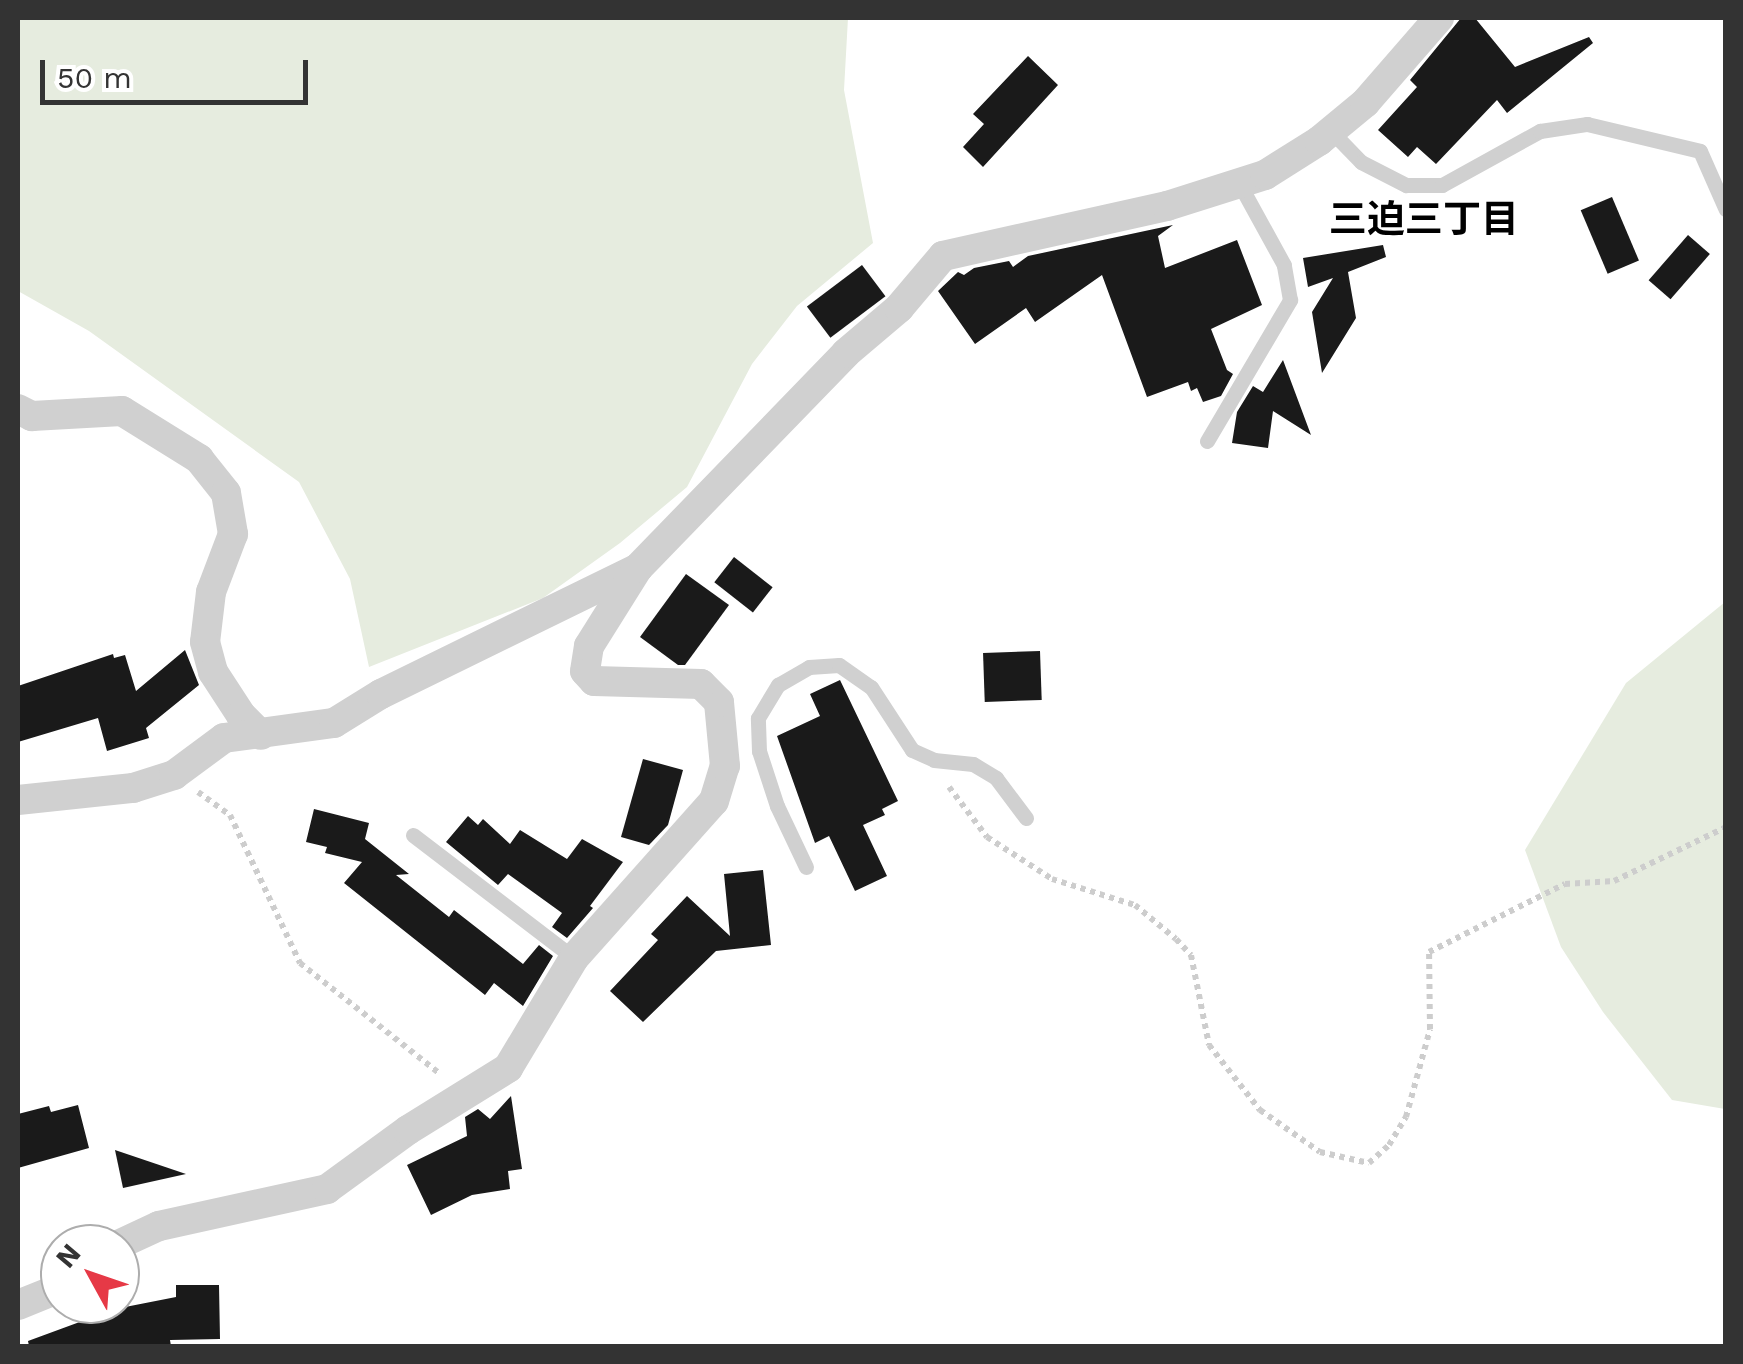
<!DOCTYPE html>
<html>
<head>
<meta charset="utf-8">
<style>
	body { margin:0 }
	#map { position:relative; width:1743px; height:1364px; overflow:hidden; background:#fff; font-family:"Work Sans","Noto Sans JP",sans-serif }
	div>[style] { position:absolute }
	.green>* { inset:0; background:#e6ecdf }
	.building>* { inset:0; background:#1a1a1a; transform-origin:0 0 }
	.path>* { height:6px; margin-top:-3px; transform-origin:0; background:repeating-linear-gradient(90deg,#cdcdcd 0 5px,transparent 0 10px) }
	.lane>* { height:15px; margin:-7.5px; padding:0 7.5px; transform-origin:7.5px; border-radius:7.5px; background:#d0d0d0 }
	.street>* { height:30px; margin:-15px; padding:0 15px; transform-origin:15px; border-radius:15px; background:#d0d0d0 }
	span { translate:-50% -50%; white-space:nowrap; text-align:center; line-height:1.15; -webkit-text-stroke:10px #fff; paint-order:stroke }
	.neighbourhood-label { font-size:38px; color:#000; font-weight:700 }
	.frame { position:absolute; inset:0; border:20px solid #333; pointer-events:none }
	.north { position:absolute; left:40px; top:1224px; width:100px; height:100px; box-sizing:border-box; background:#fff; border:2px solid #adadad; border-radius:50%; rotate:310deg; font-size:28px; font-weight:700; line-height:40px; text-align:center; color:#333 }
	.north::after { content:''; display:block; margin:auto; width:35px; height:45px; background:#e63946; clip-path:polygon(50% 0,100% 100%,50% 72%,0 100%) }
	.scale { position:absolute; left:40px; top:60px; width:268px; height:45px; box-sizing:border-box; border:5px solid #333; border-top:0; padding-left:12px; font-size:30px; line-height:35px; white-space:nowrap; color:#333; -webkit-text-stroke:8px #fff; paint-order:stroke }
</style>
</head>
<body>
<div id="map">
	<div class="green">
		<i style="clip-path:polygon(18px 18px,848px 18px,844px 90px,873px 243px,797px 306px,752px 364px,687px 487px,620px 543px,543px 598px,369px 667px,350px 579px,299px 482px,89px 331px,18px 291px)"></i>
		<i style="clip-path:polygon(1725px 602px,1725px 1109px,1672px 1100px,1603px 1012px,1561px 947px,1525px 850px,1626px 683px)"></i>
	</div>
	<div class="building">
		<i style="clip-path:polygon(1461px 18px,1475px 18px,1515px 67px,1589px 37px,1593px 43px,1507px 113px,1497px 100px,1436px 164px,1417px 147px,1408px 157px,1378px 130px,1417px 87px,1410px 80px)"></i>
		<i style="clip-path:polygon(1028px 56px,1058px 85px,983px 167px,963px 147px,984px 124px,973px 114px)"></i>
		<i style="left:1612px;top:197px;width:69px;height:34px;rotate:67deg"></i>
		<i style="clip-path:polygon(1173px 225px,1158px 236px,1165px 268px,1237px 240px,1262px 305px,1211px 329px,1227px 370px,1233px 374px,1221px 396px,1203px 402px,1197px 388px,1191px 391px,1188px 382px,1147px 397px,1102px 275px,1035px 322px,1026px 308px,975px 344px,938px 291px,958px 272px,964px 275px,974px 268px,1009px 261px,1013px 267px,1028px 256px)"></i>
		<i style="left:1688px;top:235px;width:29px;height:60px;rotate:41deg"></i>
		<i style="clip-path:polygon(1383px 245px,1386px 257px,1348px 272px,1356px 318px,1322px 373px,1312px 312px,1333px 278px,1308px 287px,1303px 258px)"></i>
		<i style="left:862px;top:265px;width:39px;height:69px;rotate:53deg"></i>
		<i style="clip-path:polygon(1283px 360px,1311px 435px,1273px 411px,1268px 448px,1232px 443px,1237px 412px,1253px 386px,1263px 392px)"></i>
		<i style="left:734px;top:557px;width:49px;height:32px;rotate:38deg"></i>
		<i style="clip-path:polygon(686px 574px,729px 605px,685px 665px,678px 665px,640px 637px)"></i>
		<i style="clip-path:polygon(185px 650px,199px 685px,146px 728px,149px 738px,107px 751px,98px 718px,18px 742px,18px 686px,113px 654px,114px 658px,125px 655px,136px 691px)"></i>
		<i style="left:1040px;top:651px;width:49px;height:57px;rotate:88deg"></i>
		<i style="clip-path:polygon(840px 680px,898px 801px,882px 809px,885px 815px,863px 825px,887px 876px,855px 891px,829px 836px,815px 843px,777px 736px,820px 716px,810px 694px)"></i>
		<i style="clip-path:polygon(643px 759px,683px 770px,668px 825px,649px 845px,621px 837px)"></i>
		<i style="clip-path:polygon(314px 809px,369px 823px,365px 839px,409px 874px,396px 875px,449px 917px,454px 910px,523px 964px,539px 945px,553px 956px,523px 1006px,494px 983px,485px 995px,344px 883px,362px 862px,325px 853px,327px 847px,306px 842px)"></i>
		<i style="clip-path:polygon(468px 816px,478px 825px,483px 819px,510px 844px,520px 830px,567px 859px,582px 839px,623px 862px,590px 906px,593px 908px,567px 938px,552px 927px,562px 913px,508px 874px,498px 885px,446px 842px)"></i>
		<i style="clip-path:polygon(763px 870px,771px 945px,716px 951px,643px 1022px,610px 991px,658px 940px,651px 934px,687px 896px,730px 936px,724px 874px)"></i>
		<i style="clip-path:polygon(511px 1096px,522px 1169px,508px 1171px,510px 1189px,472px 1195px,431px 1215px,407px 1165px,467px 1136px,465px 1117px,478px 1109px,490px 1119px)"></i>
		<i style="clip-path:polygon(78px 1105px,89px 1148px,18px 1168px,18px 1114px,49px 1106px,51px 1112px)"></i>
		<i style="clip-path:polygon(115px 1150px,186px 1174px,123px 1188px)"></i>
		<i style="clip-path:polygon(176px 1285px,219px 1285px,220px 1339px,170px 1340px,171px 1346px,29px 1346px,28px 1341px,115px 1309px,176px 1297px)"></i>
	</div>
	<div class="path">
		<i style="left:949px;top:787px;width:63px;rotate:52.8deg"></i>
		<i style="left:987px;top:837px;width:77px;rotate:32.9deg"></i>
		<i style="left:1052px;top:879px;width:87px;rotate:17.4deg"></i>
		<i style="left:1135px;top:905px;width:53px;rotate:39.7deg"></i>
		<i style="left:1176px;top:939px;width:22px;rotate:47deg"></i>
		<i style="left:1191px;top:955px;width:92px;rotate:78.7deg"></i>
		<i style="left:1209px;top:1045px;width:83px;rotate:51.9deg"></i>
		<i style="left:1260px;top:1110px;width:73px;rotate:35deg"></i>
		<i style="left:1320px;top:1152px;width:50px;rotate:12.7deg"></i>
		<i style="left:1369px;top:1163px;width:27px;rotate:-42deg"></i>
		<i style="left:1389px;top:1145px;width:33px;rotate:-59deg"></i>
		<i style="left:1406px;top:1117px;width:91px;rotate:-74.7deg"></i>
		<i style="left:1430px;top:1029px;width:77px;rotate:-90.7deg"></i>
		<i style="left:1429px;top:952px;width:152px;rotate:-26.6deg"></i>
		<i style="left:1565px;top:884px;width:49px;rotate:-3.5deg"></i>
		<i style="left:1614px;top:881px;width:124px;rotate:-25.7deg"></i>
		<i style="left:198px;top:792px;width:39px;rotate:36deg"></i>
		<i style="left:230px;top:815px;width:164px;rotate:64.7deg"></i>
		<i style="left:300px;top:963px;width:179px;rotate:38.4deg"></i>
	</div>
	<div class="lane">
		<i style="left:1331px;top:131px;width:43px;rotate:45.9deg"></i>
		<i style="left:1361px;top:162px;width:51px;rotate:27.1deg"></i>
		<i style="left:1406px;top:185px;width:36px"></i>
		<i style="left:1442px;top:185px;width:112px;rotate:-28.9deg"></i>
		<i style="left:1540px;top:131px;width:48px;rotate:-8.5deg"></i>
		<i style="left:1587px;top:124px;width:116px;rotate:13.4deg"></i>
		<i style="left:1700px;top:151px;width:64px;rotate:66.2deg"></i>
		<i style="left:1207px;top:441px;width:164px;rotate:-59.5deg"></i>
		<i style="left:1290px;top:300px;width:36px;rotate:-100deg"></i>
		<i style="left:1284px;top:265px;width:94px;rotate:-118.8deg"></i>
		<i style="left:413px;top:835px;width:203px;rotate:37.4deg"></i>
		<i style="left:806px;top:867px;width:68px;rotate:-115.4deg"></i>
		<i style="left:777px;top:806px;width:58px;rotate:-108.1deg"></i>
		<i style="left:759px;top:751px;width:33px;rotate:-92deg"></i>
		<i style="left:758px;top:718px;width:39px;rotate:-59deg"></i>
		<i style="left:778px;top:685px;width:36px;rotate:-30deg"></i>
		<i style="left:809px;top:667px;width:30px;rotate:-4deg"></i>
		<i style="left:839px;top:665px;width:39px;rotate:35deg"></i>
		<i style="left:871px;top:687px;width:75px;rotate:56.9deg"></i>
		<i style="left:912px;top:750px;width:24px;rotate:24deg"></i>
		<i style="left:934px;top:760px;width:39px;rotate:6deg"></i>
		<i style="left:973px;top:764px;width:27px;rotate:31deg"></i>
		<i style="left:996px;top:778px;width:50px;rotate:53.1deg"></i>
	</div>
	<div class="street">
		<i style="left:18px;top:409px;width:16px;rotate:27deg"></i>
		<i style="left:32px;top:416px;width:90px;rotate:-3.2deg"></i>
		<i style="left:122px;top:411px;width:91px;rotate:31.9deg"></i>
		<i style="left:199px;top:459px;width:43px;rotate:51.5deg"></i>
		<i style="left:226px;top:493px;width:42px;rotate:80.3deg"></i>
		<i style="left:233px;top:534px;width:62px;rotate:110.8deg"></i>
		<i style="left:211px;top:592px;width:50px;rotate:96.8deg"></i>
		<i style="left:205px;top:642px;width:31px;rotate:75deg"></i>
		<i style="left:213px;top:672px;width:51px;rotate:56.9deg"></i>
		<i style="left:241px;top:715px;width:28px;rotate:45deg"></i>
		<i style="left:18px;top:800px;width:116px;rotate:-6deg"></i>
		<i style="left:133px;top:788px;width:43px;rotate:-17.6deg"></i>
		<i style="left:174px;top:775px;width:62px;rotate:-36.5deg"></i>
		<i style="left:224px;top:738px;width:111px;rotate:-7.8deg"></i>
		<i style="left:334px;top:723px;width:55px;rotate:-31.7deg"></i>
		<i style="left:381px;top:694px;width:286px;rotate:-26.1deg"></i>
		<i style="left:120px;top:1244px;width:43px;rotate:-24.8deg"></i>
		<i style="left:159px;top:1226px;width:172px;rotate:-12.4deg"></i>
		<i style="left:327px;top:1189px;width:100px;rotate:-36.1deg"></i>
		<i style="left:408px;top:1130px;width:118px;rotate:-31.8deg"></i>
		<i style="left:508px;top:1068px;width:128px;rotate:-59deg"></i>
		<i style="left:574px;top:958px;width:210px;rotate:-48.3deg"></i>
		<i style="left:714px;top:801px;width:37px;rotate:-73deg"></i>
		<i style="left:725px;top:766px;width:64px;rotate:-95.4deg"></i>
		<i style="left:719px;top:702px;width:25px;rotate:-135deg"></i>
		<i style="left:701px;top:684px;width:107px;rotate:-178.4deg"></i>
		<i style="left:594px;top:681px;width:13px;rotate:-132deg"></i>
		<i style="left:585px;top:671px;width:25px;rotate:-81deg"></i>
		<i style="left:589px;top:646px;width:92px;rotate:-57.9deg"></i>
		<i style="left:638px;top:568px;width:299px;rotate:-45.9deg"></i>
		<i style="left:846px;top:353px;width:70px;rotate:-40.3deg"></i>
		<i style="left:899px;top:308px;width:68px;rotate:-49.8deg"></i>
		<i style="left:943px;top:256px;width:230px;rotate:-12.6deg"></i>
		<i style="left:1167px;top:206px;width:103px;rotate:-17.6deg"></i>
		<i style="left:1265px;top:175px;width:64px;rotate:-32.2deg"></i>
		<i style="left:1319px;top:141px;width:60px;rotate:-39.6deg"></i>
		<i style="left:1365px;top:103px;width:113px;rotate:-49deg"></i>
		<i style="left:18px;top:1305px;width:45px;rotate:-22deg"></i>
	</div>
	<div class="neighbourhood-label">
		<span style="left:1424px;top:220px">三迫三丁目</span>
	</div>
	<div class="frame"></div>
	<div class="north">N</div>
	<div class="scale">50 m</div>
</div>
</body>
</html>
